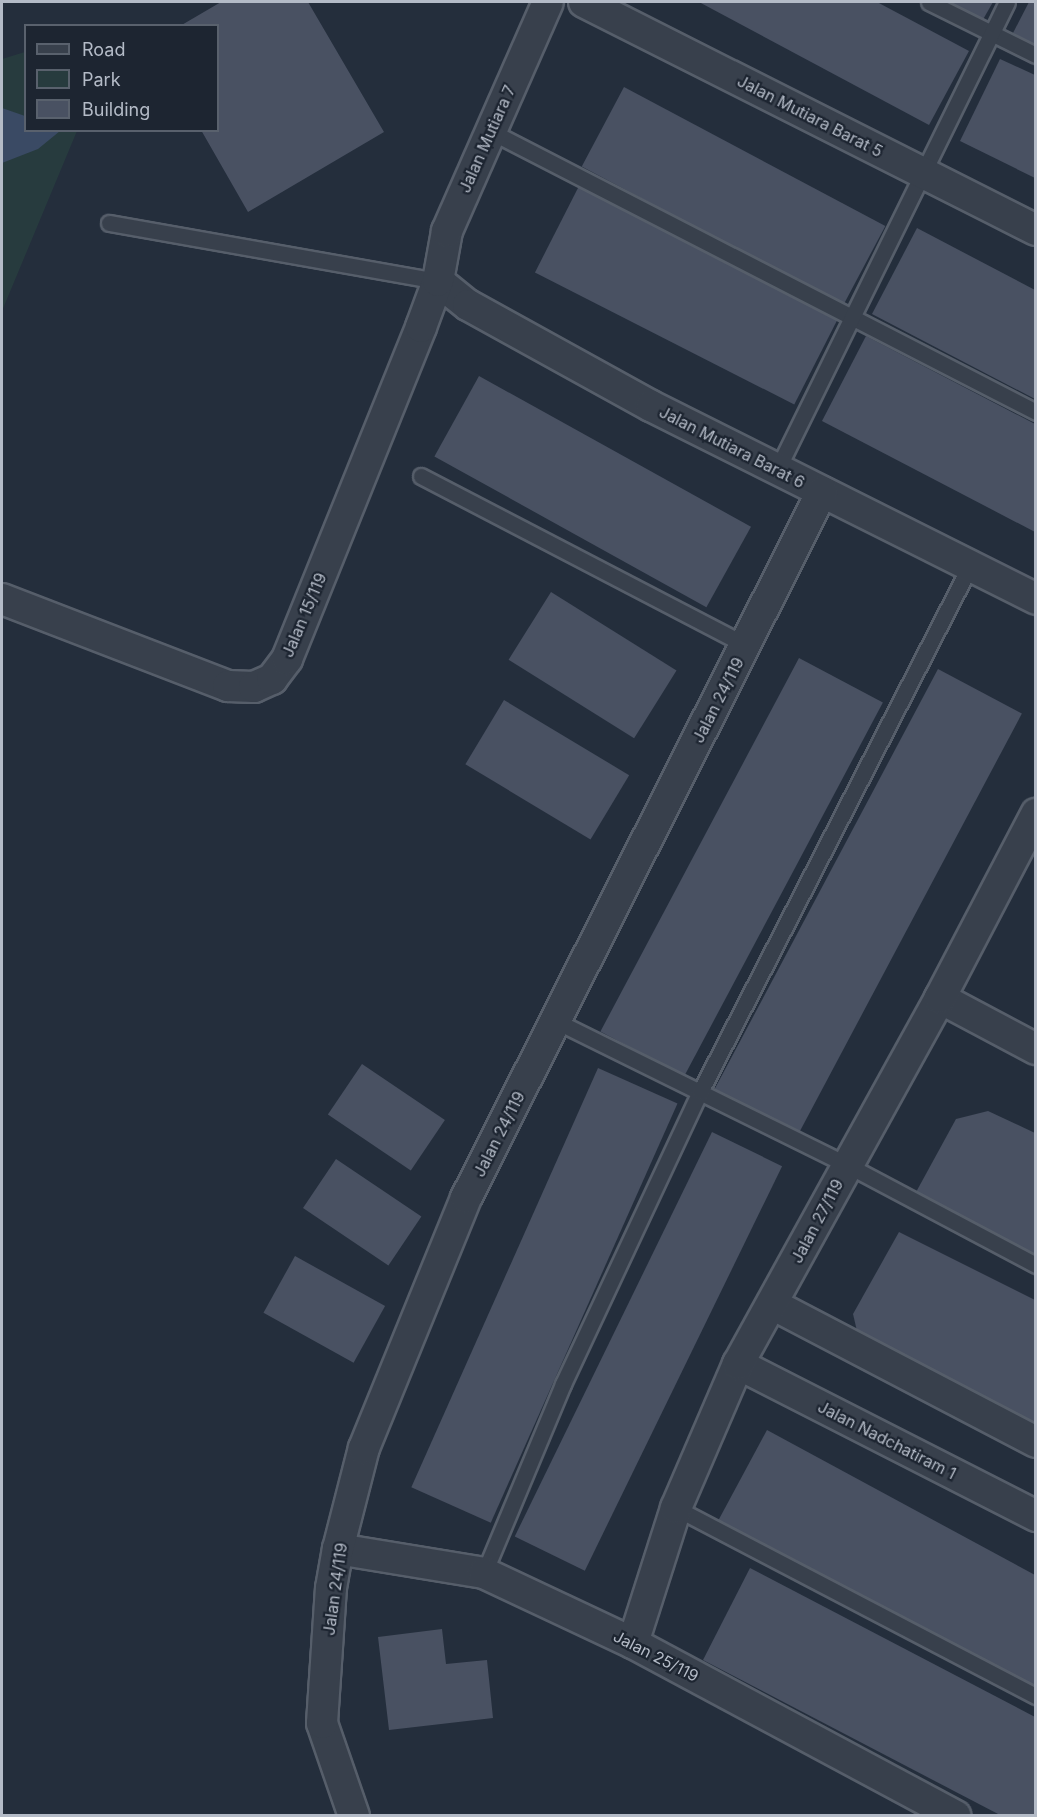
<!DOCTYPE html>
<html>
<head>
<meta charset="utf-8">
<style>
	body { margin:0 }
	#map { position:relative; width:1037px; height:1817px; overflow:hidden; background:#242e3c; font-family:Inter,sans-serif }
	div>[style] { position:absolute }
	.green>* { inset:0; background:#273b3e }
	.water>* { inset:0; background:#3a4a64 }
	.building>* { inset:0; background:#495162; transform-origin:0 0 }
	.roads { filter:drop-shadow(2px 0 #565e6a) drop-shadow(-2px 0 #565e6a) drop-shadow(0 2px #565e6a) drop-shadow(0 -2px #565e6a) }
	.lane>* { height:15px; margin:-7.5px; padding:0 7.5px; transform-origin:7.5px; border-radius:7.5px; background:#38404c }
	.street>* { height:30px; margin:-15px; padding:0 15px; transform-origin:15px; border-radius:15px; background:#38404c }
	span { translate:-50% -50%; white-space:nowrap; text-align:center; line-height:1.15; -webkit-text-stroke:4.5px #1d2531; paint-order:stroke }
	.street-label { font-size:16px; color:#b4bbc7 }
	.frame { position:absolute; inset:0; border:3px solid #b4bbc7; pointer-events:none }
	.legend { position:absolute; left:24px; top:24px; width:195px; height:108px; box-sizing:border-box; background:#1d2531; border:2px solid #59616d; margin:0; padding:8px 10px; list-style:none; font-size:18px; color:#b4bbc7 }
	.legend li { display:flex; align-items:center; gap:12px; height:30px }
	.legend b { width:30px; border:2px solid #59616d }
</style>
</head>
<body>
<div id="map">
	<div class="green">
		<i style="clip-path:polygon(25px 52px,26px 130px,77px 131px,2px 311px,2px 59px)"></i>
	</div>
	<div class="water">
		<i style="clip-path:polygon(2px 108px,25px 116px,26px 130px,60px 131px,38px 149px,2px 163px)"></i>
	</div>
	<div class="building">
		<i style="clip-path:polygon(221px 2px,308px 2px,384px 132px,248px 212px,201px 130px,218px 130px,218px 26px,180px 26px)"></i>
		<i style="clip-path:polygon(699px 2px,877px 2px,969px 51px,929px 125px)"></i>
		<i style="clip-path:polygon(940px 2px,993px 2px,981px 23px)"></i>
		<i style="clip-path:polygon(1029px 2px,1035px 2px,1035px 45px,1013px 33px)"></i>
		<i style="clip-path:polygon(1000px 59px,1035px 75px,1035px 178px,960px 141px)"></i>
		<i style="left:624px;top:87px;width:296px;height:90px;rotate:28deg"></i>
		<i style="left:579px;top:186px;width:291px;height:97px;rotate:27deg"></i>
		<i style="clip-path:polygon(917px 228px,1035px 290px,1035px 399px,872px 314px)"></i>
		<i style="clip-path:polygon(866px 336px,1035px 424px,1035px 532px,822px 421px)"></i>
		<i style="left:479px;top:376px;width:311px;height:92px;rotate:29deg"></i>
		<i style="left:551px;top:592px;width:148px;height:80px;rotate:32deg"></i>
		<i style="left:799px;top:658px;width:95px;height:423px;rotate:28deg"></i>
		<i style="left:938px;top:669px;width:95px;height:480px;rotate:28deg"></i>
		<i style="left:504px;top:700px;width:146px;height:75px;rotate:31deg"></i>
		<i style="left:362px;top:1064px;width:100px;height:61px;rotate:34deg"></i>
		<i style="left:598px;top:1068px;width:87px;height:459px;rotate:24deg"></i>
		<i style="clip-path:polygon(988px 1111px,1035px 1133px,1035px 1258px,915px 1194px,956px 1119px)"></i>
		<i style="left:712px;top:1132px;width:78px;height:450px;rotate:26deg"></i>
		<i style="left:336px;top:1159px;width:103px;height:59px;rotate:34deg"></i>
		<i style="clip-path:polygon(899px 1232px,1035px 1300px,1035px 1435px,861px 1348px,853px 1314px)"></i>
		<i style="left:295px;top:1256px;width:103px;height:65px;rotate:29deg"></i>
		<i style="clip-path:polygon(767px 1430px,1035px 1575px,1035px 1692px,718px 1521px)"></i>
		<i style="clip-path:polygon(750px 1568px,1035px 1717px,1035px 1815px,1000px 1815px,703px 1660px)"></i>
		<i style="clip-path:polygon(442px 1629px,446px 1664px,487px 1660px,493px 1718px,389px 1730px,378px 1637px)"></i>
	</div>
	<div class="roads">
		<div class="lane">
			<i style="left:929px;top:2px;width:119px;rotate:26.4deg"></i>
			<i style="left:490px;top:131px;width:614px;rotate:27.23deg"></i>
			<i style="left:109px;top:223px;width:334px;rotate:10deg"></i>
			<i style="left:777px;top:470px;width:521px;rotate:-63.83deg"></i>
			<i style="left:421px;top:476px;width:365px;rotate:27.5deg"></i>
			<i style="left:556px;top:1021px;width:325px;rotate:26.3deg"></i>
			<i style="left:847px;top:1165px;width:214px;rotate:27.9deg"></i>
			<i style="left:676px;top:1508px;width:406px;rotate:27.6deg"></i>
			<i style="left:484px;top:1573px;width:205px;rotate:-67.3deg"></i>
			<i style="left:563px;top:1384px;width:323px;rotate:-64.9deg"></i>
			<i style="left:700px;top:1092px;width:591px;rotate:-62.83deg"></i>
		</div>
		<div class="street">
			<i style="left:584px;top:2px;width:506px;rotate:26.77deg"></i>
			<i style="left:438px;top:281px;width:38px;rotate:39deg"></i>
			<i style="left:468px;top:305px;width:209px;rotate:28.9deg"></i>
			<i style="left:651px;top:406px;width:431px;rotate:26.6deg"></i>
			<i style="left:2px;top:599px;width:242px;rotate:21.1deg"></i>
			<i style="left:228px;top:686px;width:26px;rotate:2deg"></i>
			<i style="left:254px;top:687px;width:20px;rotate:-24deg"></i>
			<i style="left:272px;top:679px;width:25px;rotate:-53deg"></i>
			<i style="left:287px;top:659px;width:358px;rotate:-68deg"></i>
			<i style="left:421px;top:327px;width:49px;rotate:-69.7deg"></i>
			<i style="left:438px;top:281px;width:51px;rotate:-79.8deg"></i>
			<i style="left:447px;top:231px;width:250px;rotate:-66.2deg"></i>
			<i style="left:940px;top:998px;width:109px;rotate:28deg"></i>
			<i style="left:772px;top:1304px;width:298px;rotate:27.6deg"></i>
			<i style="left:738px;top:1364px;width:335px;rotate:27deg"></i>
			<i style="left:338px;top:1549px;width:148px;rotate:9.3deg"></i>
			<i style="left:484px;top:1573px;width:165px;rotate:25.2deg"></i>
			<i style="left:633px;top:1643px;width:366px;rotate:28.2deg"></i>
			<i style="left:633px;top:1643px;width:142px;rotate:-72.3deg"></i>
			<i style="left:676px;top:1508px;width:157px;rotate:-66.7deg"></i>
			<i style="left:738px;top:1364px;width:418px;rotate:-61.1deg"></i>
			<i style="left:940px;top:998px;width:208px;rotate:-62.4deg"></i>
			<i style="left:354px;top:1816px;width:98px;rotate:-109deg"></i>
			<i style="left:322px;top:1723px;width:135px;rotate:-86.2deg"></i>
			<i style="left:331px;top:1588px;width:40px;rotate:-80deg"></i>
			<i style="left:338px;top:1549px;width:104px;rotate:-75.6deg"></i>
			<i style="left:364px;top:1448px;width:270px;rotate:-67.8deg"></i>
			<i style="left:466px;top:1198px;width:791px;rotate:-63.24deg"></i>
		</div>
	</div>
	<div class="street-label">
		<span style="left:810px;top:116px;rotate:27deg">Jalan Mutiara Barat 5</span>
		<span style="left:487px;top:139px;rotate:-66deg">Jalan Mutiara 7</span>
		<span style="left:732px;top:447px;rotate:27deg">Jalan Mutiara Barat 6</span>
		<span style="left:304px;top:615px;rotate:-67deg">Jalan 15/119</span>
		<span style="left:718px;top:700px;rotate:-63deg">Jalan 24/119</span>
		<span style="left:499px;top:1134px;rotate:-63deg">Jalan 24/119</span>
		<span style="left:817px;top:1221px;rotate:-62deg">Jalan 27/119</span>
		<span style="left:887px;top:1440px;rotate:27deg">Jalan Nadchatiram 1</span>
		<span style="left:335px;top:1589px;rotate:-82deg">Jalan 24/119</span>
		<span style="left:656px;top:1656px;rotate:27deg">Jalan 25/119</span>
	</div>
	<div class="frame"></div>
	<ul class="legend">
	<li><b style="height:8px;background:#38404c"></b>Road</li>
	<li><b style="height:16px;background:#273b3e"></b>Park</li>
	<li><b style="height:16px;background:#495162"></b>Building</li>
	</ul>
</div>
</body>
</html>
